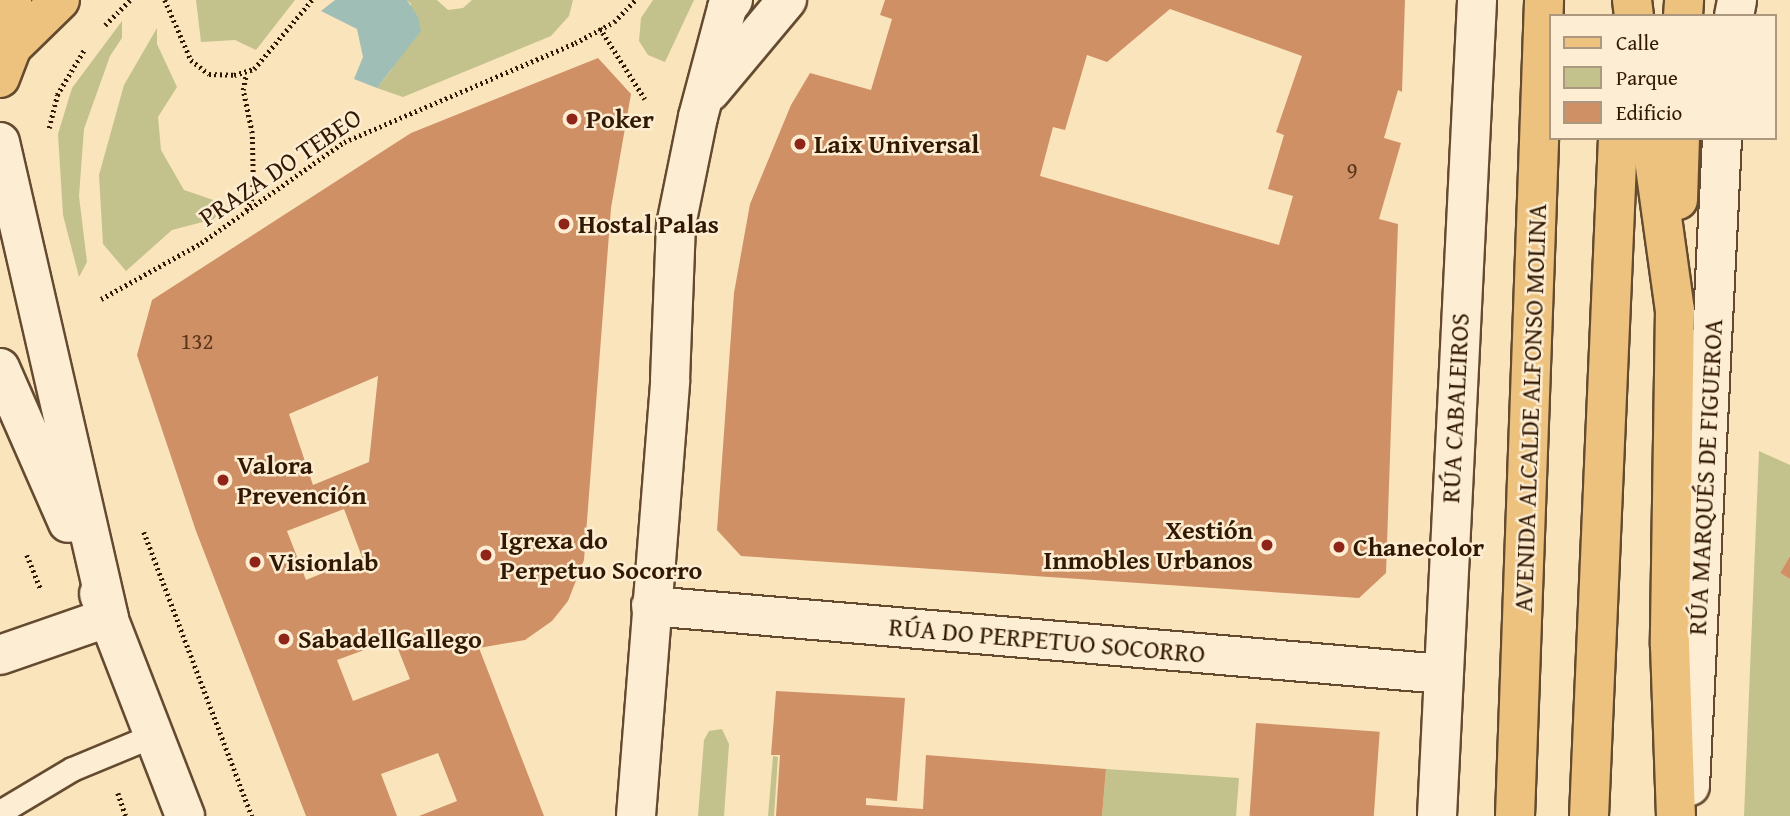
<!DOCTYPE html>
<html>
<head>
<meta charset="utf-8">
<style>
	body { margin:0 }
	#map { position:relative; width:1790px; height:816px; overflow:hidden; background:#fae4bb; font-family:"Gentium Book Plus",serif }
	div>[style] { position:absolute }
	.green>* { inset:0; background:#c3c28c }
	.water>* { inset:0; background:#9fbeb6 }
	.building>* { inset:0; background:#d09065; transform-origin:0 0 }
	.path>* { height:4.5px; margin-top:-2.25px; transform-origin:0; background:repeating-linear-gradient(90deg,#321802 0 2px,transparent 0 5.5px) }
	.roads { filter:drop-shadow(2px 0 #644b30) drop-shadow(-2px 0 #644b30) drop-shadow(0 2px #644b30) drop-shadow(0 -2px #644b30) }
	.lane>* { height:23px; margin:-11.5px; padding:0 11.5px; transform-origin:11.5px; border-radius:11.5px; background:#fcedd3 }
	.street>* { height:38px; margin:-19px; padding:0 19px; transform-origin:19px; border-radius:19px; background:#fcedd3 }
	.primary>* { height:38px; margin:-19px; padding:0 19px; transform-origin:19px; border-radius:19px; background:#edc27e }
	.highway>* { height:38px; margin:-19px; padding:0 19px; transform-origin:19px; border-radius:19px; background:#edc27e }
	.dots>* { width:19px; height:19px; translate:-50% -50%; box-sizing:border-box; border:4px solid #fcedd3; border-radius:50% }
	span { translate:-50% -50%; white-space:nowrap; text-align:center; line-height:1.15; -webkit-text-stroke:5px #fcedd3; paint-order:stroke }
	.number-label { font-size:23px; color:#5a361b }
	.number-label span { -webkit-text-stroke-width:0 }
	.poi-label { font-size:26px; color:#321802; font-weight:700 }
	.left { translate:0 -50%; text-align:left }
	.right { translate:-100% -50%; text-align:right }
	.street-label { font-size:26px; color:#321802 }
	.legend { position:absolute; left:1549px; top:14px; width:228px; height:126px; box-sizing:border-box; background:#fcedd3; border:2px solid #ab987f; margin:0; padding:9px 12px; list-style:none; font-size:21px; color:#321802 }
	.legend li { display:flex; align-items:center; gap:14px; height:35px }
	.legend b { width:35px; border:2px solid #ab987f }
</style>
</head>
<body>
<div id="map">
	<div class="green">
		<i style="clip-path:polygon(196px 0,295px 0,256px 50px,235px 40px,201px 42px)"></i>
		<i style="clip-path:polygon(407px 0,437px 0,448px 10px,463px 8px,472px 0,573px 0,569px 16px,551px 36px,403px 97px,377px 88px,392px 69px,411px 4px)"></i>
		<i style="clip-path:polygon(653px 0,694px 0,665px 62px,648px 55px,639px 41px,641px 18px)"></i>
		<i style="clip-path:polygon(122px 21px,122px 38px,110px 56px,84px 129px,79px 196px,87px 262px,79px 277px,63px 215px,58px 134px,72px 88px)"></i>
		<i style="clip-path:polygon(157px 28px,157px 44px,177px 87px,158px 117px,161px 150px,184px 190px,225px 204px,214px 219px,172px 230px,126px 271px,103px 244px,99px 175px,124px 85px)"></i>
		<i style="clip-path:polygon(1759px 451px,1790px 465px,1790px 556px,1780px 573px,1790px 579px,1790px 816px,1744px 816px)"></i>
		<i style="clip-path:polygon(722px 729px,729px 744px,724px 816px,698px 816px,704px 740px,709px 731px)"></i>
		<i style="clip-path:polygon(773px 756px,778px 757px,774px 816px,768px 816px)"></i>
		<i style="clip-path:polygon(1106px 769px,1239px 778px,1236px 816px,1102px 816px)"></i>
	</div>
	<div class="water">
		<i style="clip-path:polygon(335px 0,407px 0,418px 17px,421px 31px,377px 88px,354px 79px,363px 57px,357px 29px,321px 11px)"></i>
	</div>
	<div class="building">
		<i style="clip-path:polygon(evenodd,885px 0,1405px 0,1402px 92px,1398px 90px,1384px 138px,1401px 143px,1379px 219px,1398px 224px,1386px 573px,1359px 598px,741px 556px,717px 530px,734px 293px,750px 204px,791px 105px,810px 73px,871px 90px,892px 19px,880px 15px,885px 0,1170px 9px,1302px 56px,1276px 132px,1284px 135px,1268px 189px,1293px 196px,1279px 245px,1040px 176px,1053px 127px,1065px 130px,1087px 55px,1107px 62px,1170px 9px)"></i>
		<i style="clip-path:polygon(evenodd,598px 58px,631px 94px,611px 208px,584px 560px,568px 601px,552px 621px,525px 640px,479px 648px,544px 816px,419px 816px,457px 801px,438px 753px,381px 774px,397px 816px,306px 816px,196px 531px,137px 355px,152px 300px,411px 133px,598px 58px,378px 376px,369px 462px,313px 485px,289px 414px,378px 376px,598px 58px,344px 509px,362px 557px,306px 580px,287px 531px,344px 509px,598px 58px,394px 639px,410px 679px,353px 701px,337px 660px,394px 639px)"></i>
		<i style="clip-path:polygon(1790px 556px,1790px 579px,1780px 573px)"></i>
		<i style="clip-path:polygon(776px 691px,905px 698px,897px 801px,866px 798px,866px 805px,923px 809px,926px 755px,1106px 769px,1102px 816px,776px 816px,780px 755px,771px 755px)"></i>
		<i style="left:1256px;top:723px;width:124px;height:93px;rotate:4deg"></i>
	</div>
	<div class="path">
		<i style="left:165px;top:0;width:65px;rotate:66.6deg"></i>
		<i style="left:191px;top:60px;width:23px;rotate:38deg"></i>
		<i style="left:209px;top:74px;width:25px;rotate:2deg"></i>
		<i style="left:234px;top:75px;width:21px;rotate:-17deg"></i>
		<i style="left:254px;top:69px;width:90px;rotate:-50deg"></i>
		<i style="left:105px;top:25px;width:35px;rotate:-45deg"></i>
		<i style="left:600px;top:28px;width:84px;rotate:57.6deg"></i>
		<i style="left:49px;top:128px;width:34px;rotate:-76deg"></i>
		<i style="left:57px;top:95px;width:52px;rotate:-59deg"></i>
		<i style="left:246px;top:210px;width:13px;rotate:-63deg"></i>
		<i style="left:252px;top:198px;width:21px;rotate:-87deg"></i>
		<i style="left:253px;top:177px;width:44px;rotate:-91.3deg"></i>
		<i style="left:252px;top:133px;width:44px;rotate:-101.8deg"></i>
		<i style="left:243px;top:90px;width:15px;rotate:-79deg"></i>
		<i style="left:101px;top:299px;width:115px;rotate:-29.2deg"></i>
		<i style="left:201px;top:243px;width:175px;rotate:-35.2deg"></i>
		<i style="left:344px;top:142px;width:251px;rotate:-23.2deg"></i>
		<i style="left:575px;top:43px;width:44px;rotate:-28.3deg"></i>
		<i style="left:614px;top:22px;width:30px;rotate:-46deg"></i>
		<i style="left:144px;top:532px;width:304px;rotate:69.2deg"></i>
		<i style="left:27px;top:555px;width:37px;rotate:68deg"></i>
		<i style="left:118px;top:793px;width:24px;rotate:71deg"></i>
	</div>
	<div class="roads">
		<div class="lane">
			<i style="left:0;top:812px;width:84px;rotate:-30.8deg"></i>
			<i style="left:72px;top:769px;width:89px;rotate:-22.5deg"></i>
		</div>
		<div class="street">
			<i style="left:1734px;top:16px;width:16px;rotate:-79deg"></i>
			<i style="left:710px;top:92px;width:120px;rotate:-50.1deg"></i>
			<i style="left:0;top:142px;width:487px;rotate:77.1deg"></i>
			<i style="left:0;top:368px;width:169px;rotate:66.3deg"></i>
			<i style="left:99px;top:594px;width:238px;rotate:68.8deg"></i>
			<i style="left:651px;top:606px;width:795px;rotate:4.91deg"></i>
			<i style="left:0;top:655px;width:115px;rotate:-19.2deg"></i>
			<i style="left:1690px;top:786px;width:649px;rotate:-87.17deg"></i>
			<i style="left:636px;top:816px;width:437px;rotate:-85.5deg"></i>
			<i style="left:670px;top:380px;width:155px;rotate:-87.8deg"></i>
			<i style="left:676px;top:225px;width:110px;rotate:-78.5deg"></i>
			<i style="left:698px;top:117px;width:113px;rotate:-75.1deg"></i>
			<i style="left:727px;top:8px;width:10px;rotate:-53deg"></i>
			<i style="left:1437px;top:816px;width:817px;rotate:-87.19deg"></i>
		</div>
		<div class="primary">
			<i style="left:12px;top:47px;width:67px;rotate:-44.4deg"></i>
			<i style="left:0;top:78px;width:33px;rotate:-69deg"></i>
			<i style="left:12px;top:47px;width:47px;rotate:-90deg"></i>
		</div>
		<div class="highway">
			<i style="left:1632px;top:0;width:16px;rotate:83deg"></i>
			<i style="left:1683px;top:16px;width:16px;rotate:-86deg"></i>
			<i style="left:1651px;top:138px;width:174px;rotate:82.1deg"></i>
			<i style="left:1675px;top:310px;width:335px;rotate:90.9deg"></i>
			<i style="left:1670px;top:645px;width:171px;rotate:88deg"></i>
			<i style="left:1678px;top:200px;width:62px;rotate:-88.2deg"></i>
			<i style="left:1515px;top:816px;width:817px;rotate:-87.96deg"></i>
			<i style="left:1589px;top:816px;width:679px;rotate:-87.55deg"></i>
		</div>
	</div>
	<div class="dots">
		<i style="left:572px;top:119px;background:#8f2418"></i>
		<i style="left:800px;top:144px;background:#8f2418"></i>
		<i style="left:564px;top:224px;background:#8f2418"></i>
		<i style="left:223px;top:480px;background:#8f2418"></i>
		<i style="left:1267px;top:545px;background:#8f2418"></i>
		<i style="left:1339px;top:547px;background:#8f2418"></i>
		<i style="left:486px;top:555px;background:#8f2418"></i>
		<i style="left:255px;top:562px;background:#8f2418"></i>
		<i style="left:284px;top:639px;background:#8f2418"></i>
	</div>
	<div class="number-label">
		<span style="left:1352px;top:170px">9</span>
		<span style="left:197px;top:341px">132</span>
	</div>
	<div class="poi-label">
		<span class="left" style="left:586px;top:119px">Poker</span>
		<span class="left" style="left:814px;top:144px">Laix Universal</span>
		<span class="left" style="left:578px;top:224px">Hostal Palas</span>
		<span class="left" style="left:237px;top:480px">Valora<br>Prevención</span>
		<span class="right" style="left:1253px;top:545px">Xestión<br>Inmobles Urbanos</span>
		<span class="left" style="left:500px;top:555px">Igrexa do<br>Perpetuo Socorro</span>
		<span class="left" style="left:1353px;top:547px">Chanecolor</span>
		<span class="left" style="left:269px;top:562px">Visionlab</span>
		<span class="left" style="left:298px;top:639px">SabadellGallego</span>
	</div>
	<div class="street-label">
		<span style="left:280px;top:167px;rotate:-34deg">PRAZA DO TEBEO</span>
		<span style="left:1455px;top:408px;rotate:-87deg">RÚA CABALEIROS</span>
		<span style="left:1530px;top:408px;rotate:-88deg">AVENIDA ALCALDE ALFONSO MOLINA</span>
		<span style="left:1705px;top:477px;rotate:-87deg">RÚA MARQUÉS DE FIGUEROA</span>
		<span style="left:1047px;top:640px;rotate:5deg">RÚA DO PERPETUO SOCORRO</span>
	</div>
	<ul class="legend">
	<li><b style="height:9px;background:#edc27e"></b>Calle</li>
	<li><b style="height:19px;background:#c3c28c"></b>Parque</li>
	<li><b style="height:19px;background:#d09065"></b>Edificio</li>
	</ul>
</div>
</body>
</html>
